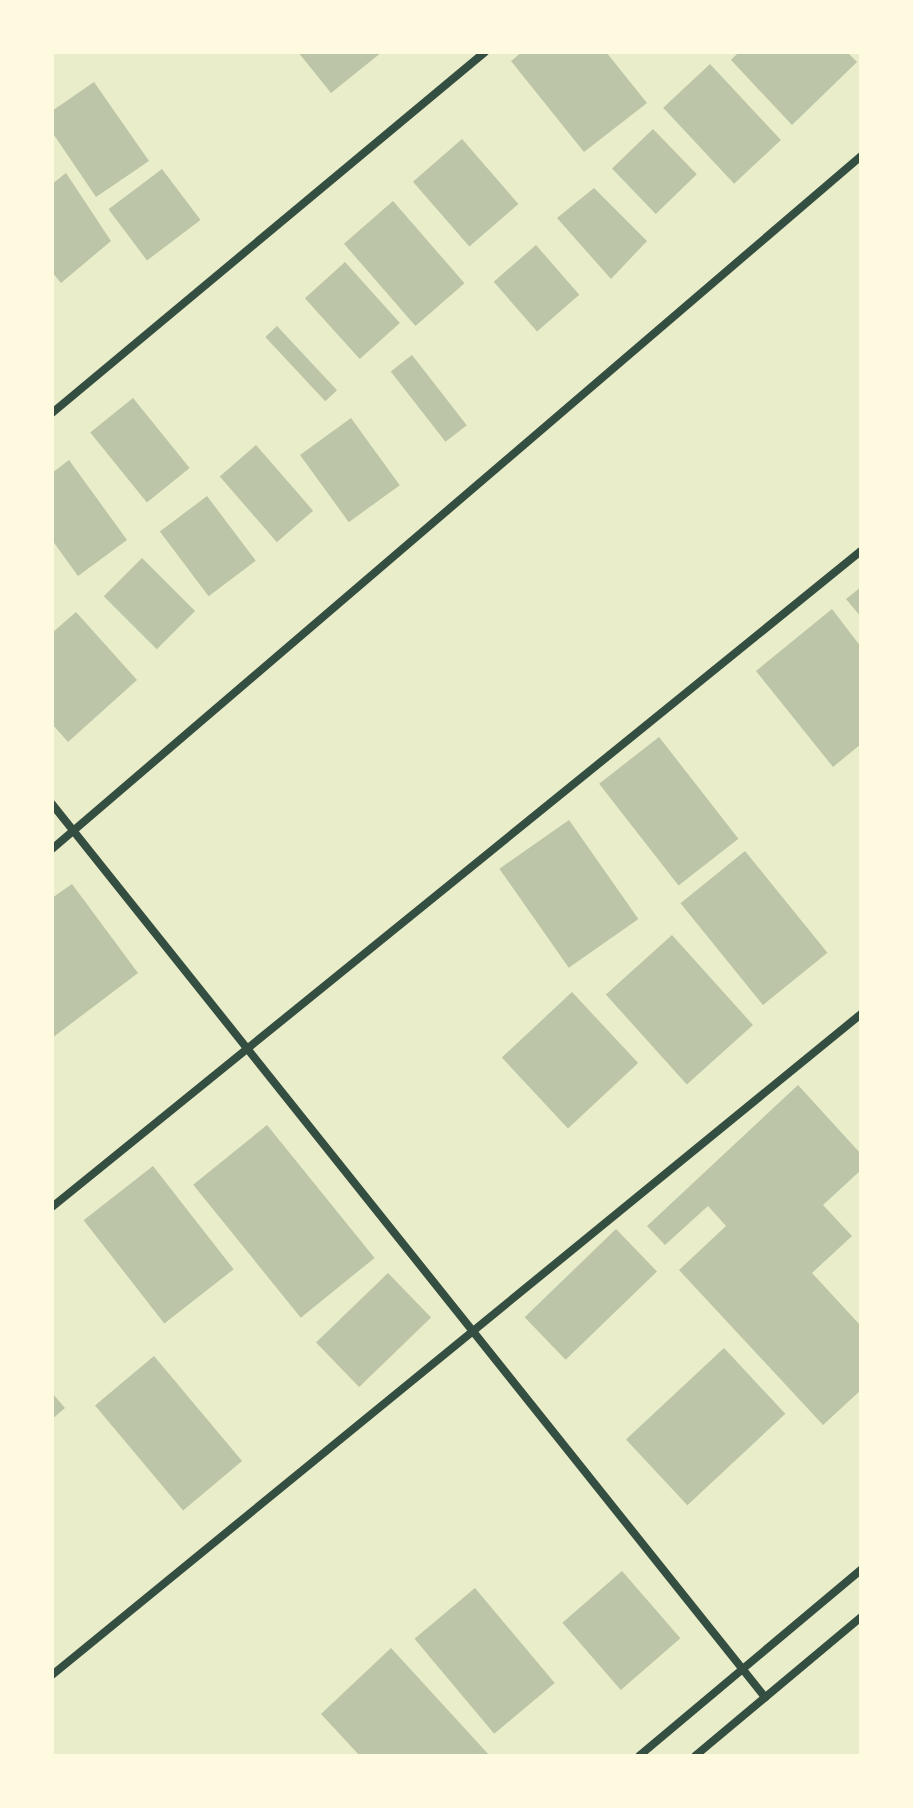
<!DOCTYPE html>
<html>
<head>
<meta charset="utf-8">
<style>
	body { margin:0 }
	#map { position:relative; width:913px; height:1808px; overflow:hidden; background:#e9edc9; font-family:"Golos Text",sans-serif }
	div>[style] { position:absolute }
	.building>* { inset:0; background:#bcc5a7; transform-origin:0 0 }
	.minor>* { height:8px; margin:-4px; padding:0 4px; transform-origin:4px; border-radius:4px; background:#344e41 }
	span { translate:-50% -50%; white-space:nowrap; text-align:center; line-height:1.15; -webkit-text-stroke:7px #fefae0; paint-order:stroke }
	.frame { position:absolute; inset:0; border:54px solid #fefae0; pointer-events:none }
</style>
</head>
<body>
<div id="map">
	<div class="building">
		<i style="clip-path:polygon(298px 52px,382px 52px,331px 93px)"></i>
		<i style="clip-path:polygon(522px 52px,606px 52px,647px 103px,584px 152px,511px 61px)"></i>
		<i style="clip-path:polygon(739px 52px,847px 52px,857px 62px,792px 125px,731px 60px)"></i>
		<i style="left:710px;top:64px;width:104px;height:64px;rotate:47deg"></i>
		<i style="clip-path:polygon(94px 82px,149px 161px,96px 197px,52px 132px,52px 111px)"></i>
		<i style="left:653px;top:129px;width:63px;height:57px;rotate:46deg"></i>
		<i style="left:462px;top:139px;width:86px;height:65px;rotate:49deg"></i>
		<i style="left:162px;top:169px;width:64px;height:67px;rotate:53deg"></i>
		<i style="clip-path:polygon(66px 173px,111px 241px,61px 283px,52px 272px,52px 184px)"></i>
		<i style="clip-path:polygon(594px 188px,647px 241px,611px 279px,557px 218px)"></i>
		<i style="left:393px;top:201px;width:109px;height:65px;rotate:49deg"></i>
		<i style="left:536px;top:245px;width:66px;height:56px;rotate:49deg"></i>
		<i style="left:345px;top:262px;width:82px;height:54px;rotate:48deg"></i>
		<i style="left:277px;top:326px;width:88px;height:16px;rotate:47deg"></i>
		<i style="left:412px;top:355px;width:89px;height:27px;rotate:52deg"></i>
		<i style="left:133px;top:398px;width:90px;height:55px;rotate:51deg"></i>
		<i style="left:351px;top:418px;width:83px;height:63px;rotate:54deg"></i>
		<i style="left:256px;top:445px;width:87px;height:48px;rotate:49deg"></i>
		<i style="clip-path:polygon(69px 460px,127px 540px,78px 576px,52px 540px,52px 473px)"></i>
		<i style="left:207px;top:496px;width:81px;height:59px;rotate:53deg"></i>
		<i style="left:142px;top:558px;width:75px;height:54px;rotate:45deg"></i>
		<i style="clip-path:polygon(861px 587px,861px 617px,846px 599px)"></i>
		<i style="clip-path:polygon(832px 609px,861px 647px,861px 744px,833px 767px,756px 671px)"></i>
		<i style="clip-path:polygon(76px 612px,137px 680px,68px 742px,52px 724px,52px 633px)"></i>
		<i style="left:659px;top:737px;width:129px;height:76px;rotate:52deg"></i>
		<i style="left:569px;top:820px;width:121px;height:85px;rotate:55deg"></i>
		<i style="left:745px;top:851px;width:131px;height:83px;rotate:51deg"></i>
		<i style="clip-path:polygon(72px 884px,138px 973px,52px 1038px,52px 898px)"></i>
		<i style="left:672px;top:935px;width:121px;height:89px;rotate:48deg"></i>
		<i style="left:572px;top:992px;width:97px;height:96px;rotate:47deg"></i>
		<i style="clip-path:polygon(798px 1085px,861px 1154px,861px 1170px,823px 1205px,852px 1236px,812px 1273px,861px 1326px,861px 1390px,823px 1425px,679px 1270px,726px 1226px,708px 1206px,665px 1245px,647px 1226px)"></i>
		<i style="left:267px;top:1125px;width:171px;height:95px;rotate:51deg"></i>
		<i style="left:153px;top:1166px;width:131px;height:88px;rotate:52deg"></i>
		<i style="left:616px;top:1229px;width:59px;height:127px;rotate:46deg"></i>
		<i style="left:388px;top:1273px;width:62px;height:100px;rotate:46deg"></i>
		<i style="left:724px;top:1348px;width:90px;height:134px;rotate:47deg"></i>
		<i style="left:154px;top:1356px;width:137px;height:77px;rotate:50deg"></i>
		<i style="clip-path:polygon(52px 1393px,65px 1408px,52px 1419px)"></i>
		<i style="left:622px;top:1571px;width:89px;height:79px;rotate:49deg"></i>
		<i style="left:475px;top:1588px;width:124px;height:79px;rotate:50deg"></i>
		<i style="clip-path:polygon(391px 1648px,490px 1756px,360px 1756px,321px 1714px)"></i>
	</div>
	<div class="minor">
		<i style="left:52px;top:413px;width:564px;rotate:-39.82deg"></i>
		<i style="left:52px;top:804px;width:1143px;rotate:51.4deg"></i>
		<i style="left:52px;top:849px;width:1065px;rotate:-40.58deg"></i>
		<i style="left:52px;top:1207px;width:1042px;rotate:-39.04deg"></i>
		<i style="left:52px;top:1675px;width:1045px;rotate:-39.25deg"></i>
		<i style="left:639px;top:1756px;width:290px;rotate:-40deg"></i>
		<i style="left:695px;top:1756px;width:217px;rotate:-39.9deg"></i>
	</div>
	<div class="frame"></div>
</div>
</body>
</html>
